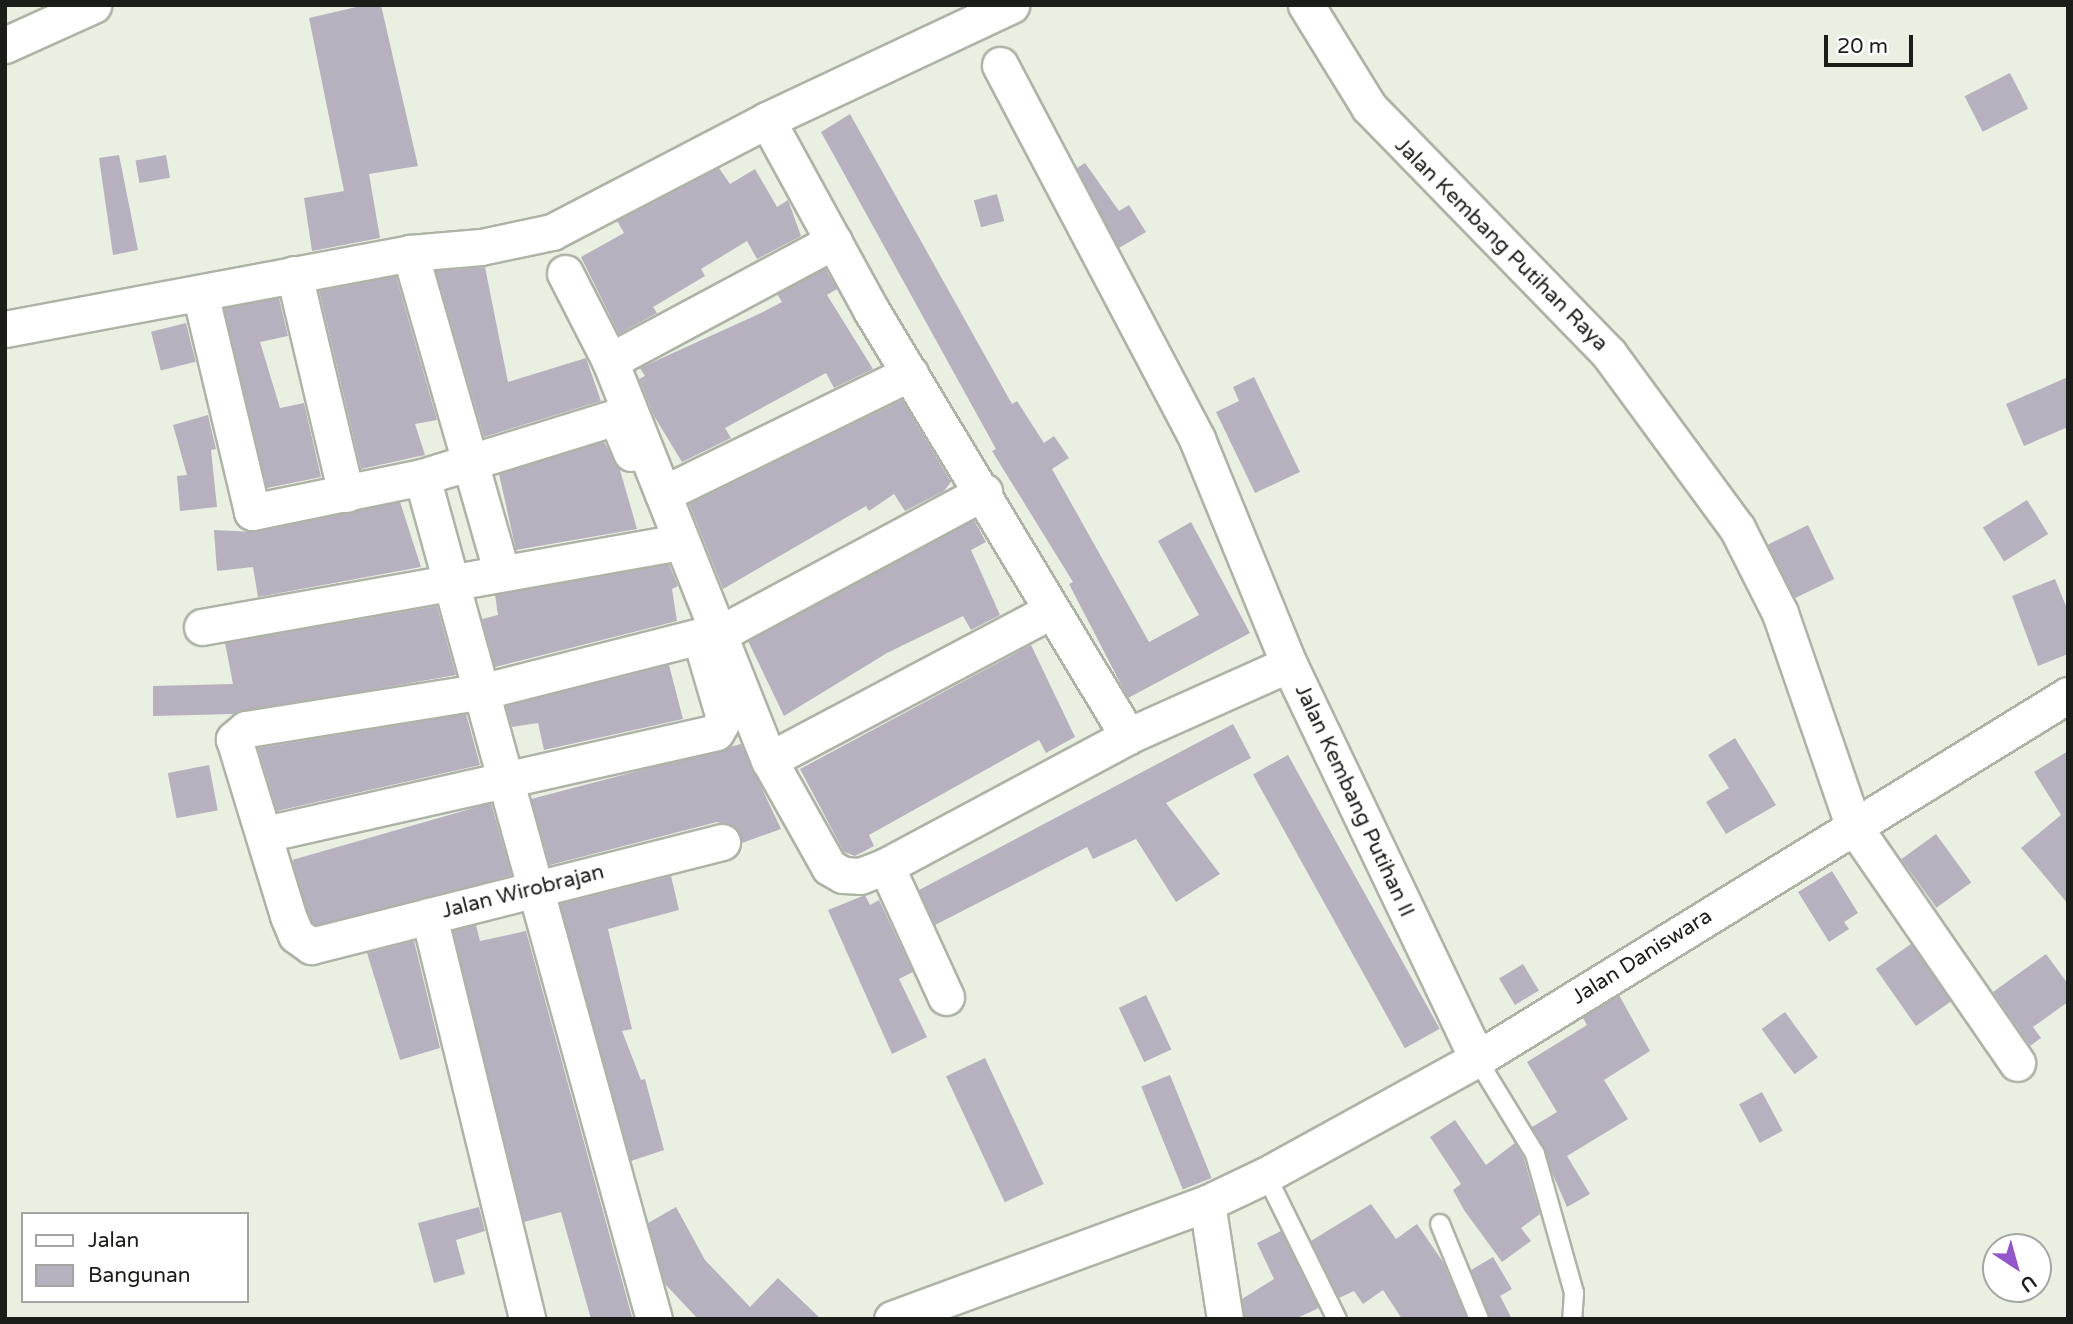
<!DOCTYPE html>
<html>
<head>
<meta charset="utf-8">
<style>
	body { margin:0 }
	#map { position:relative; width:2073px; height:1324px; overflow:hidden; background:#e9f0e2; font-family:"Varela Round",sans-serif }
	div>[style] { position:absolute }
	.building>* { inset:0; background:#b7b1bf; transform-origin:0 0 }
	.roads { filter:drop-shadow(2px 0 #adb3a5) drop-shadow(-2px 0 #adb3a5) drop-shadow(0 2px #adb3a5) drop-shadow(0 -2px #adb3a5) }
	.service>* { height:18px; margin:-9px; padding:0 9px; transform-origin:9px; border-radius:9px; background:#fff }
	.minor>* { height:35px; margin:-17.5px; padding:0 17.5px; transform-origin:17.5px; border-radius:17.5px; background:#fff }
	span { translate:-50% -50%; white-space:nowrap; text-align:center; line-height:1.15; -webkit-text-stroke:5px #fff; paint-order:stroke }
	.street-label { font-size:21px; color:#1b1d18 }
	.frame { position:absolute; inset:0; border:7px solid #1b1d18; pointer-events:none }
	.legend { position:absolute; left:21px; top:1212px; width:228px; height:91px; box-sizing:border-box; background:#fff; border:2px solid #a4a5a3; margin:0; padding:9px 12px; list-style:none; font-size:21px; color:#1b1d18 }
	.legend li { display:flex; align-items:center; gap:14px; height:35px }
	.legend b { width:35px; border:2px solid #a4a5a3 }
	.north { position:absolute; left:1982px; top:1233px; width:70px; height:70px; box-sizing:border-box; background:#fff; border:2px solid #a4a5a3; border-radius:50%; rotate:144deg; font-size:19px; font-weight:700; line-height:28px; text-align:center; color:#1b1d18 }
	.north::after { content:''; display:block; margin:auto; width:24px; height:32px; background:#9356cc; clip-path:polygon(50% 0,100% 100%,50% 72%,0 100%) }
	.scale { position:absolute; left:1824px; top:35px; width:89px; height:32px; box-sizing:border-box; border:4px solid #1b1d18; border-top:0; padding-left:9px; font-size:21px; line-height:24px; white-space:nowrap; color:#1b1d18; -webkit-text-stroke:5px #fff; paint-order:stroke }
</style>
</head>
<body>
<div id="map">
	<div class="building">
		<i style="clip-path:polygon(365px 5px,381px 5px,418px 166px,369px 174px,380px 238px,312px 251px,304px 198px,344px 191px,309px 18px)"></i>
		<i style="left:2010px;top:73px;width:40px;height:51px;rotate:63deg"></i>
		<i style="clip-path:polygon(850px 114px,1012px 404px,1017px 401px,1044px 443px,1054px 436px,1069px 458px,1052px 469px,1149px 642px,1199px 615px,1158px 541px,1191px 522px,1250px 633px,1128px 698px,1069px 584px,1073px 582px,992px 451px,996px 449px,821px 132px)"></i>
		<i style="clip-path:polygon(119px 155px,138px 250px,113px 255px,99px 158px)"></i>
		<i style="left:166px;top:155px;width:23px;height:31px;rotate:80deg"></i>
		<i style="clip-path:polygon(1085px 163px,1119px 211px,1129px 205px,1146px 232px,1119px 248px,1077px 168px)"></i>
		<i style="clip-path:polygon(719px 168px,730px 184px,755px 169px,777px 207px,788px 200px,801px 236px,757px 259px,747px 241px,701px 269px,705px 276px,653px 307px,657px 313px,619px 334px,581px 257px,624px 233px,617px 221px)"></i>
		<i style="left:997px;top:194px;width:28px;height:24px;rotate:75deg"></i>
		<i style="clip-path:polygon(485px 267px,508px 382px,586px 358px,601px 401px,484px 437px,436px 271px)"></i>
		<i style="clip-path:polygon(825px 268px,837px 289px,827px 295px,873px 369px,834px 388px,826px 373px,725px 428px,731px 438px,682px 462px,654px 416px,639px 379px,645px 376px,640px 368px,761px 313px,782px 302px,777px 294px)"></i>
		<i style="clip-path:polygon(396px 276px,437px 420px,415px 424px,425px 455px,361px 469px,319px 291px)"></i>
		<i style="clip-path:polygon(279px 298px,288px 336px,260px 342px,280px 408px,304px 403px,321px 477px,267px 488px,224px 308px)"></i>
		<i style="left:186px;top:323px;width:40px;height:36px;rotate:76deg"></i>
		<i style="clip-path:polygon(1254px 377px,1300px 472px,1255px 493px,1216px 412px,1239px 401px,1233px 387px)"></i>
		<i style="clip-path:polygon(2068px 377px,2068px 427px,2024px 446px,2006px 404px)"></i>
		<i style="clip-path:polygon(902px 400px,951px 482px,944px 491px,905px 511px,894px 494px,869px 511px,866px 506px,723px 589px,689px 504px)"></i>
		<i style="clip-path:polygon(208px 415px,216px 449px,211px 450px,217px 507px,180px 511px,177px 476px,187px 475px,173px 425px)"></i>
		<i style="clip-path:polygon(604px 442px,620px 470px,637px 529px,516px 550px,499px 474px)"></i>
		<i style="left:2027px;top:500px;width:40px;height:52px;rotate:58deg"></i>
		<i style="clip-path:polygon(400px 502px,421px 567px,258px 597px,253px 567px,217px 571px,214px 530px,256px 532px)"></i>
		<i style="clip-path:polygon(974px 520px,986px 542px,971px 550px,1000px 615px,971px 630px,963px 616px,887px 653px,784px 716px,748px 641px)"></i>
		<i style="left:1808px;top:525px;width:60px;height:45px;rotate:64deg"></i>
		<i style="clip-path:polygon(669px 564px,678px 586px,672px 589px,677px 621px,495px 667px,482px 619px,498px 615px,495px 595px)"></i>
		<i style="clip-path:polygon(2055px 579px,2068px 611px,2068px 654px,2038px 666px,2012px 596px)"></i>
		<i style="clip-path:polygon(437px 606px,456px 675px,233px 714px,153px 716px,153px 686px,233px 684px,225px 643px)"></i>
		<i style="clip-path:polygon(1031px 645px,1075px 737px,1046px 753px,1039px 740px,869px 835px,874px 846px,855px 856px,844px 852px,800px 769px)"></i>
		<i style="clip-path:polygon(669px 665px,683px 719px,544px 750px,538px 723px,512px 727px,506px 706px)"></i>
		<i style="clip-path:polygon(466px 714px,480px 765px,277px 811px,258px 748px)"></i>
		<i style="clip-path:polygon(1233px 724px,1251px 758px,1166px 803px,1220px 874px,1176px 902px,1136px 839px,1093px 859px,1087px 847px,935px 925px,919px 890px)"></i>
		<i style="clip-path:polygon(1735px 738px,1776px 805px,1726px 834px,1706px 802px,1729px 788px,1708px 755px)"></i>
		<i style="clip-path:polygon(741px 744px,781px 829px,742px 843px,736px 828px,717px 822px,550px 865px,531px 799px)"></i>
		<i style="clip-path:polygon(2068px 751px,2068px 904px,2021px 848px,2061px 815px,2034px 772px)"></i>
		<i style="left:1288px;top:755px;width:313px;height:40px;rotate:61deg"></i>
		<i style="left:209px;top:765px;width:46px;height:42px;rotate:79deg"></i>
		<i style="left:491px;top:803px;width:75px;height:207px;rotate:74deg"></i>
		<i style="left:1936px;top:834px;width:60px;height:43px;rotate:54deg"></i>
		<i style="clip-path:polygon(1832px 871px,1858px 913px,1844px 922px,1849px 929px,1829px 942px,1798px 892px)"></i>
		<i style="clip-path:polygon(671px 876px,679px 910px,608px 929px,632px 1029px,622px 1031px,641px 1080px,645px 1079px,664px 1150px,631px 1161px,560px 904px)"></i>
		<i style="clip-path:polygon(865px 895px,870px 905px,879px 900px,913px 972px,899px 979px,927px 1037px,892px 1054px,828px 910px)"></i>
		<i style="clip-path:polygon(476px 925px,480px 941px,526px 931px,632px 1317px,591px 1319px,561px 1212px,524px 1222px,453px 931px)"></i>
		<i style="clip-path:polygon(414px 941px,440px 1048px,400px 1060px,367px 953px)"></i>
		<i style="left:1911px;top:944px;width:70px;height:43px;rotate:55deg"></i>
		<i style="clip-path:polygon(2046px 954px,2068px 984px,2068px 1002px,2033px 1027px,2041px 1038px,2030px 1046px,1993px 992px)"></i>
		<i style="left:1523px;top:964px;width:31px;height:28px;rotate:59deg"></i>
		<i style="left:1146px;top:995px;width:60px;height:30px;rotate:65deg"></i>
		<i style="clip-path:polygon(1619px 995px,1650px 1051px,1604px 1080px,1628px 1119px,1567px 1156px,1590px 1194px,1567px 1207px,1532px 1127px,1557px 1112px,1527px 1062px,1587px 1025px,1583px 1018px)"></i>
		<i style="left:1785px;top:1012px;width:56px;height:29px;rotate:54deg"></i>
		<i style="left:985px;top:1058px;width:139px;height:43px;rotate:65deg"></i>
		<i style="left:1170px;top:1075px;width:111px;height:31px;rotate:68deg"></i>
		<i style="left:1762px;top:1092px;width:44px;height:26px;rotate:62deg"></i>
		<i style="clip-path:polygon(1455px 1120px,1486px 1165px,1515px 1143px,1524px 1159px,1540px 1214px,1521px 1228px,1531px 1241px,1502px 1262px,1464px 1210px,1453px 1190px,1461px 1184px,1430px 1137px)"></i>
		<i style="clip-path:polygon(1371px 1204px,1396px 1239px,1417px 1224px,1443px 1262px,1467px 1319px,1402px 1319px,1383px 1290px,1363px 1304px,1354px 1291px,1339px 1298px,1311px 1241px)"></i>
		<i style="clip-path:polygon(479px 1207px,485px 1231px,456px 1240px,465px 1274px,434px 1283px,418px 1223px)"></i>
		<i style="clip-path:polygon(676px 1207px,705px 1260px,750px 1307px,778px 1278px,821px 1319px,698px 1319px,665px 1284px,648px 1223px)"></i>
		<i style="clip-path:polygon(1281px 1231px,1319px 1308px,1295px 1319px,1245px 1319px,1242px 1299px,1274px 1279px,1257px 1243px)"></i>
		<i style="clip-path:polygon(1493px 1257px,1512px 1289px,1500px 1296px,1512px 1319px,1490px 1319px,1471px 1270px)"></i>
	</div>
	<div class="roads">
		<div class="service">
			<i style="left:1477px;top:1059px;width:111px;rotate:58.6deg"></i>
			<i style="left:1535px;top:1154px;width:144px;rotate:74.3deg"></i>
			<i style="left:1574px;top:1293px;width:26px;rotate:94deg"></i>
			<i style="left:1266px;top:1175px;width:161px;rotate:63.8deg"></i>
			<i style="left:1440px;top:1224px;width:103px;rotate:67.7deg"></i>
		</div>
		<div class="minor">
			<i style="left:1306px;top:5px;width:120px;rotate:58.3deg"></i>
			<i style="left:1369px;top:107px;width:344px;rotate:45.8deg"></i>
			<i style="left:1609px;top:354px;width:216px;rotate:53.7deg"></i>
			<i style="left:1737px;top:528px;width:95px;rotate:63.2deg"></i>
			<i style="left:1780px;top:613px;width:224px;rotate:71deg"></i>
			<i style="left:1853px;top:825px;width:289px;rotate:55.4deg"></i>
			<i style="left:5px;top:45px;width:97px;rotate:-24.4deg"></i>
			<i style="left:1000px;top:65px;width:423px;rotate:62.2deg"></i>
			<i style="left:1197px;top:439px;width:243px;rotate:67.8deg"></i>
			<i style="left:767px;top:120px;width:217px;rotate:61.3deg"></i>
			<i style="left:871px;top:310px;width:498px;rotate:58.9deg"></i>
			<i style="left:410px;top:253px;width:330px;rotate:74deg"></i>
			<i style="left:565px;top:273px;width:99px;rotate:62.9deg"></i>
			<i style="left:610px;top:361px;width:430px;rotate:68.3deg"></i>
			<i style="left:769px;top:760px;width:123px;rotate:60.7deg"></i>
			<i style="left:829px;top:867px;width:16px;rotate:30deg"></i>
			<i style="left:843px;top:875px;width:17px;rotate:3deg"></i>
			<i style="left:860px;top:876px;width:28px;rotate:-21deg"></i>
			<i style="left:886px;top:866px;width:275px;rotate:-28.2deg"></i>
			<i style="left:1128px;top:736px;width:176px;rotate:-24.1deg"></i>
			<i style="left:1289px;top:664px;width:437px;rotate:64.5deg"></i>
			<i style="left:294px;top:274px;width:226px;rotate:76.7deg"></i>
			<i style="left:200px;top:293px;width:225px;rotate:76.6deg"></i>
			<i style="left:252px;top:512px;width:174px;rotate:-11.6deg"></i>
			<i style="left:422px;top:477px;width:203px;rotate:-17.2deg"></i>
			<i style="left:616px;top:417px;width:39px;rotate:67deg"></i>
			<i style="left:5px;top:329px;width:412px;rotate:-10.6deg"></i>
			<i style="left:410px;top:253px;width:71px;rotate:-4.8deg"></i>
			<i style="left:481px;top:247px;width:73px;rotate:-11.9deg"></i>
			<i style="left:552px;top:232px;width:242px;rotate:-27.5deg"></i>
			<i style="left:767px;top:120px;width:270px;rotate:-25.2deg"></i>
			<i style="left:610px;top:361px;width:254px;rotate:-28.2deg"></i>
			<i style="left:422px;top:477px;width:873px;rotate:74.6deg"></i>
			<i style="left:663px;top:494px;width:275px;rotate:-26.1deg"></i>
			<i style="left:202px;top:627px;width:472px;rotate:-10.1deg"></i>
			<i style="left:719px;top:634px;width:301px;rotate:-28.2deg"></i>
			<i style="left:700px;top:636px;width:223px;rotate:165.7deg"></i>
			<i style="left:484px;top:691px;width:241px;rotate:170.9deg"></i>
			<i style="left:246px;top:729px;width:16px;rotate:140deg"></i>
			<i style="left:234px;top:739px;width:185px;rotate:73deg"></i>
			<i style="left:288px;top:916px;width:21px;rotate:67deg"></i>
			<i style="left:296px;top:935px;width:19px;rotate:36deg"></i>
			<i style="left:311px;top:946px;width:424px;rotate:-14.2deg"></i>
			<i style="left:769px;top:760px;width:319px;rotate:-27.9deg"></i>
			<i style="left:265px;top:834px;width:462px;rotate:-12.7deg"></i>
			<i style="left:716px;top:732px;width:16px;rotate:-60deg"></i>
			<i style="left:724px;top:718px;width:71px;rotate:-106.4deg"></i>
			<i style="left:886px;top:866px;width:144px;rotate:65.4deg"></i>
			<i style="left:429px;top:916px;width:415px;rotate:76.3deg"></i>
			<i style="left:1207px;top:1203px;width:117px;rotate:81.2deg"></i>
			<i style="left:892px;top:1319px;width:336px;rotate:-20.2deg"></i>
			<i style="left:1207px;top:1203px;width:65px;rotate:-25.4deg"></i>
			<i style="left:1266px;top:1175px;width:241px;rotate:-28.8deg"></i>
			<i style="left:1477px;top:1059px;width:694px;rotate:-31.63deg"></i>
		</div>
	</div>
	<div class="street-label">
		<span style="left:1501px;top:245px;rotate:45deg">Jalan Kembang Putihan Raya</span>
		<span style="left:1354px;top:801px;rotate:65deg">Jalan Kembang Putihan II</span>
		<span style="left:523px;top:892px;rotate:-14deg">Jalan Wirobrajan</span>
		<span style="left:1642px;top:957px;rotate:-32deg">Jalan Daniswara</span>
	</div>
	<div class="frame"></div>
	<ul class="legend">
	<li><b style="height:9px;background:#fff"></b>Jalan</li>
	<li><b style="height:19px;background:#b7b1bf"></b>Bangunan</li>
	</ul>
	<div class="north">U</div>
	<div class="scale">20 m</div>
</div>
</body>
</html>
